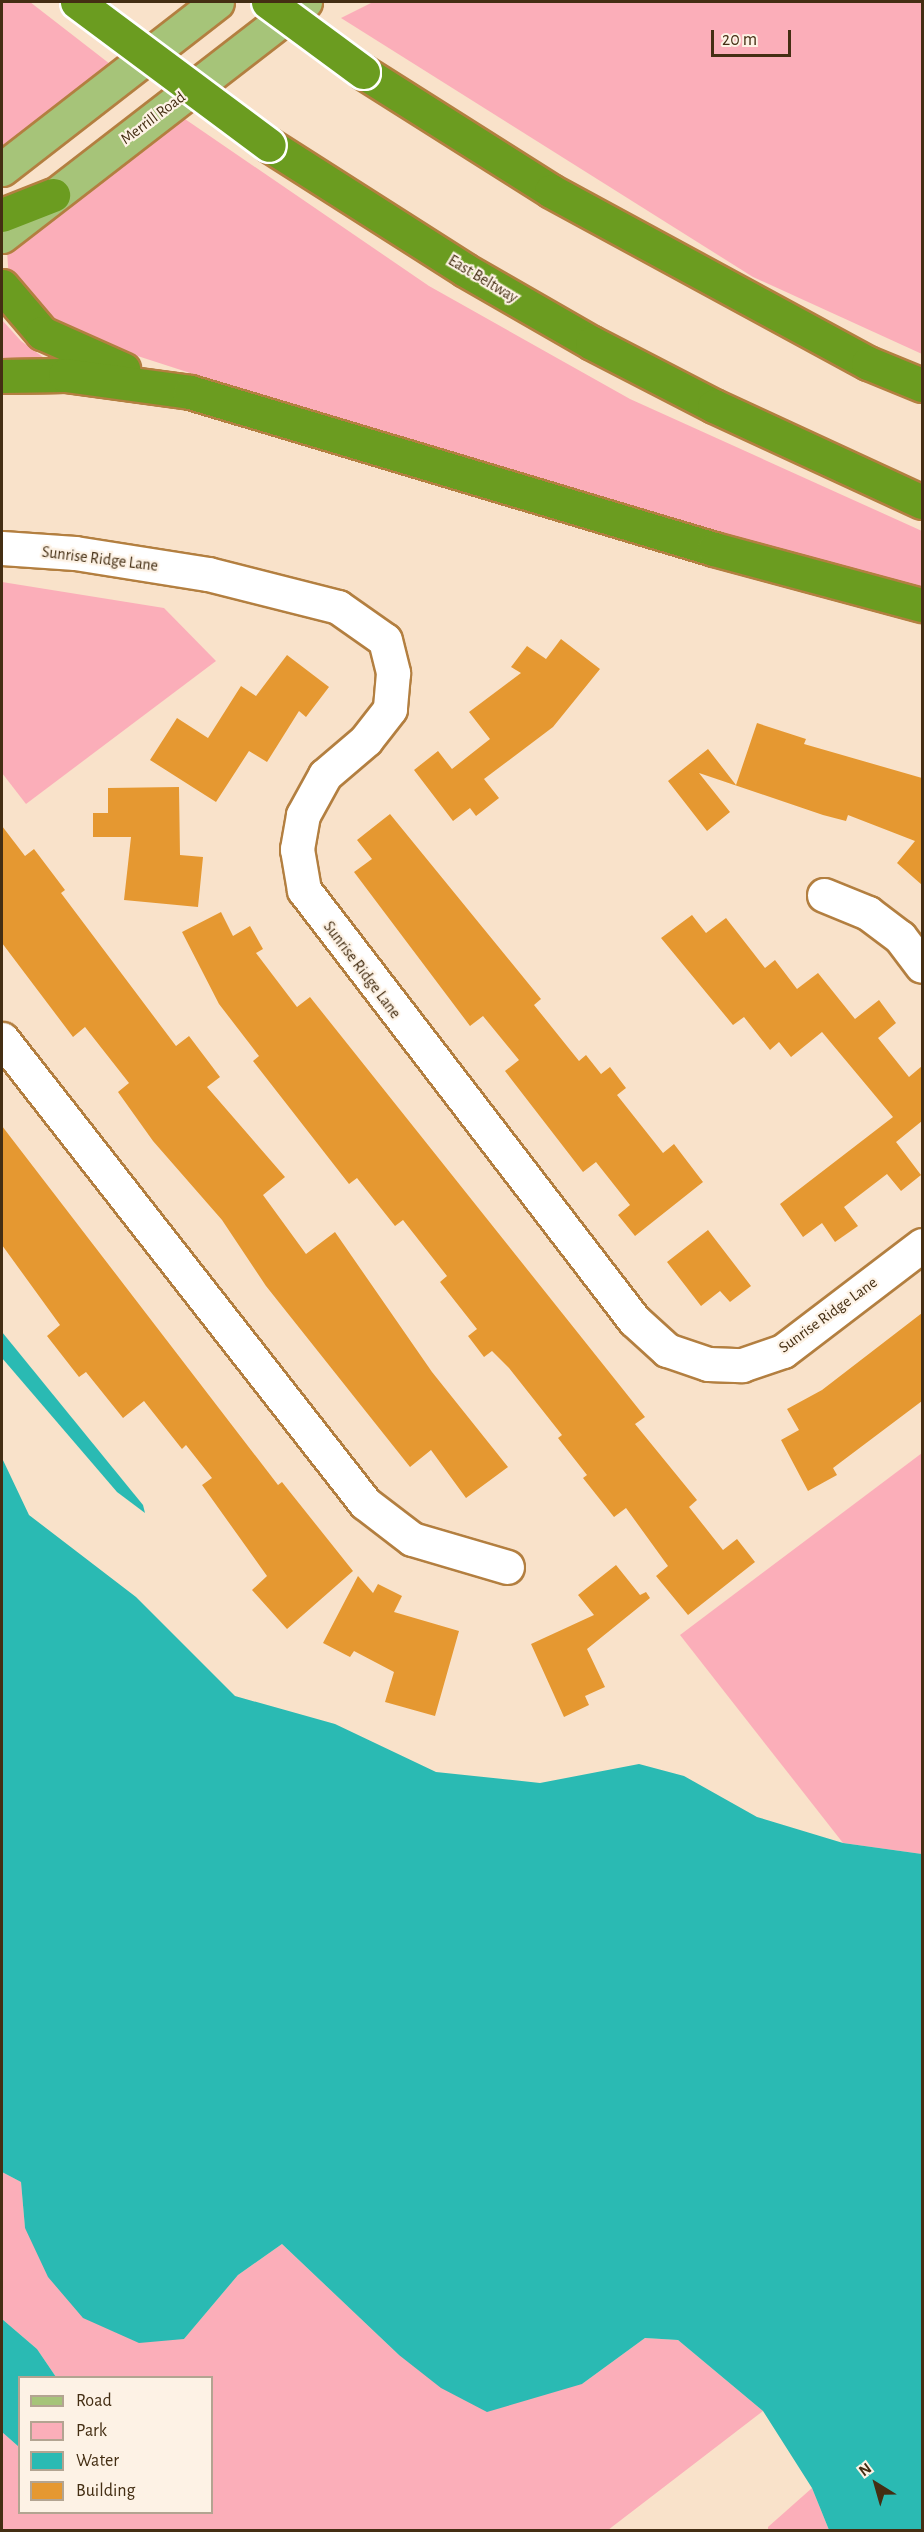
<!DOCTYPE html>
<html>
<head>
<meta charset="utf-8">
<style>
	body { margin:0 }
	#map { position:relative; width:924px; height:2532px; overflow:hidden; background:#f9e2ca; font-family:"Alegreya Sans",sans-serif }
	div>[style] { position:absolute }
	.green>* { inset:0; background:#fbaeb9 }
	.water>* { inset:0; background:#2abab3 }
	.building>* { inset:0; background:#e59831 }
	.roads { filter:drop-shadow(2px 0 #b37f40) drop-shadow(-2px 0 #b37f40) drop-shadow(0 2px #b37f40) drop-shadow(0 -2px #b37f40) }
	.minor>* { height:33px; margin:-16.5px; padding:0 16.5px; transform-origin:16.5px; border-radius:16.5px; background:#fff }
	.major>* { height:33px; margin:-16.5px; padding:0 16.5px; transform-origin:16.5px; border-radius:16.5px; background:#a6c479 }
	.highway>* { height:33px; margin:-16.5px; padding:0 16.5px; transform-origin:16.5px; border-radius:16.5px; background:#6b9c20 }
	.bridges { filter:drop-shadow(2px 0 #fff) drop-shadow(-2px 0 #fff) drop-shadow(0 2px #fff) drop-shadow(0 -2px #fff) }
	.highway-bridge>* { height:33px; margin:-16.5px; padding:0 16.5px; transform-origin:16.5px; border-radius:16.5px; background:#6b9c20 }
	span { translate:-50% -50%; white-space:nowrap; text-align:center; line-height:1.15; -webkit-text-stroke:4.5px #fdf2e5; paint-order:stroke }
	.street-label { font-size:16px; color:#442e13 }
	.frame { position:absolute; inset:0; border:3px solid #442e13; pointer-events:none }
	.legend { position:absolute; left:18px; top:2376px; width:195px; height:138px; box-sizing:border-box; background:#fdf2e5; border:2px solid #b3a491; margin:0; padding:8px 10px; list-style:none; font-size:18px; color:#442e13 }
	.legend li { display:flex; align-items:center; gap:12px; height:30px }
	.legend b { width:30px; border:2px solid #b3a491 }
	.north { position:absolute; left:846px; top:2454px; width:60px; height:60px; -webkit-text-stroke:4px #fdf2e5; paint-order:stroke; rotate:323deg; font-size:16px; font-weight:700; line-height:24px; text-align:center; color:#442e13 }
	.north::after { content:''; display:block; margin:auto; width:21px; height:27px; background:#442e13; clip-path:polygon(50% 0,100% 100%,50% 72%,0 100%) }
	.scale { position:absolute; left:711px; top:30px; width:80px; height:27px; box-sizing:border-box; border:3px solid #442e13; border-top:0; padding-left:8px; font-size:18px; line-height:21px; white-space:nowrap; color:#442e13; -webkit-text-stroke:4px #fdf2e5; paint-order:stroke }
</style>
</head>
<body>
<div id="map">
	<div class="green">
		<i style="clip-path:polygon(2px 2px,30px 2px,110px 64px,2px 149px)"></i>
		<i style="clip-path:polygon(373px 2px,922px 2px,922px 354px,753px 277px,341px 18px)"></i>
		<i style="clip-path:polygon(182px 117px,429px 286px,630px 399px,922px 531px,922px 594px,493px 471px,54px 329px,9px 280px,7px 251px)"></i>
		<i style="clip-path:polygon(2px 320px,21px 341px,47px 360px,2px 361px)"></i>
		<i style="clip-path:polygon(2px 582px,164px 608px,216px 661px,26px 804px,2px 773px)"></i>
		<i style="clip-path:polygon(922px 1453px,922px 1854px,843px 1843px,680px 1635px)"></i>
		<i style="clip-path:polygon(2px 2172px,21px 2182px,25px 2228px,184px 2339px,238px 2275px,282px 2244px,399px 2355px,582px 2384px,645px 2338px,678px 2340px,763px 2411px,608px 2530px,2px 2530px,2px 2432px,19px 2447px,20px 2512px,212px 2512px,212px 2378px,56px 2377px,37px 2349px,2px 2319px)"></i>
		<i style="clip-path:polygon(812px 2488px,829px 2530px,768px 2530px,768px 2527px)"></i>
	</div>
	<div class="water">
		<i style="clip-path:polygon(2px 1332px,143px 1505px,145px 1513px,117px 1492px,2px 1358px)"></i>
		<i style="clip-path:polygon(2px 1458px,29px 1515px,136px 1597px,235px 1696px,335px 1724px,436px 1772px,540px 1783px,639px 1764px,684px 1776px,757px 1817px,843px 1843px,922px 1854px,922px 2530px,829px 2530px,812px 2488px,763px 2411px,678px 2340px,645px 2338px,582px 2384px,487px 2412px,441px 2388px,399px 2355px,282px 2244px,238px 2275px,184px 2339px,139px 2343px,83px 2318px,48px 2277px,25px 2228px,21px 2182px,2px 2172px)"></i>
		<i style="clip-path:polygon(2px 2319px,37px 2349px,56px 2377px,20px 2378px,19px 2447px,2px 2432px)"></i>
	</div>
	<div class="building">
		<i style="clip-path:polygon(561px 639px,600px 669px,553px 727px,484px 779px,499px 798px,476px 816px,470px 808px,453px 821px,414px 770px,438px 751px,452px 769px,490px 739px,469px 712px,521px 673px,511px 667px,527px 646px,546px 659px)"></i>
		<i style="clip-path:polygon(287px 655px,329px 687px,306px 717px,299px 711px,267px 762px,249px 751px,216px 802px,150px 760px,177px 718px,208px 738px,241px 686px,256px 696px)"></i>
		<i style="clip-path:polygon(757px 723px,806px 739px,804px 744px,922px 778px,922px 885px,897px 863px,915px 841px,848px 815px,846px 821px,823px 815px,699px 773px,730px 812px,707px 831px,668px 781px,708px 749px,736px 785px)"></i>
		<i style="clip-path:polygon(179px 787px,180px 855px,203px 857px,198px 907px,124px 900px,131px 837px,93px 837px,93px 813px,108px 813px,108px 788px)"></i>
		<i style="clip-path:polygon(390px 814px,541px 999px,534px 1005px,579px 1061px,586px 1055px,601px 1074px,610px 1067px,626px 1088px,617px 1095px,663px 1153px,674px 1144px,703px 1182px,635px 1236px,618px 1215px,630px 1205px,596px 1162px,583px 1172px,505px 1071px,519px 1060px,483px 1016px,470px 1026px,354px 872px,372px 859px,357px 840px)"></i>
		<i style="clip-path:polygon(2px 826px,25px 856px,34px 849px,65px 890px,61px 893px,176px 1046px,189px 1036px,220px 1077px,207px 1087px,285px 1177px,263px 1195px,306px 1254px,335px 1232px,432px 1372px,508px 1467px,466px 1498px,431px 1450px,410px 1467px,266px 1286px,222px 1220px,153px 1141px,118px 1092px,129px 1083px,85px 1027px,73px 1037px,2px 943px)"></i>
		<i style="clip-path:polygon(221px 912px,233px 936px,250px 926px,263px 949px,256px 953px,297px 1007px,310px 997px,645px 1417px,635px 1424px,697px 1500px,689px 1507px,723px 1550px,737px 1539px,755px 1562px,688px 1615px,656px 1576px,668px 1566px,626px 1508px,614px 1517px,583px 1478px,587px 1475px,558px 1438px,562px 1435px,509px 1368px,492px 1351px,484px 1357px,468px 1336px,477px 1329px,440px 1282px,447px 1276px,403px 1220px,395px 1226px,357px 1178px,349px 1184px,253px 1061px,259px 1056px,219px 1004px,182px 932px)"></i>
		<i style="clip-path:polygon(692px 915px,706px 933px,726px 918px,765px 968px,775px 960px,797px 989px,818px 973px,855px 1019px,879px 1000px,896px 1023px,878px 1038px,909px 1077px,922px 1066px,922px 1121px,896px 1142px,921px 1175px,901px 1191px,887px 1174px,844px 1207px,858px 1226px,835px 1242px,822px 1223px,803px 1237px,780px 1204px,893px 1117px,822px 1032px,791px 1057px,779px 1042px,770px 1050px,744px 1017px,733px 1025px,661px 938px)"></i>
		<i style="clip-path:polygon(2px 1126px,278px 1485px,282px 1482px,353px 1571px,287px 1629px,252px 1590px,267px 1576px,202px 1485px,212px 1478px,186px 1445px,182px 1449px,144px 1401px,123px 1418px,86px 1372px,79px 1377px,47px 1336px,60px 1325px,2px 1245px)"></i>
		<i style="clip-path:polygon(708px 1230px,751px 1286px,730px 1302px,720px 1291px,701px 1306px,667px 1262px)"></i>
		<i style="clip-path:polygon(922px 1313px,922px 1401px,833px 1468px,837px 1475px,808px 1491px,781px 1440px,799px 1430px,787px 1409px,822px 1390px)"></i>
		<i style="clip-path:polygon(616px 1565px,640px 1595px,646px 1592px,650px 1598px,587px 1649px,605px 1687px,585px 1696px,589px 1705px,564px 1717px,531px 1644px,594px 1615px,578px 1595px)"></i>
		<i style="clip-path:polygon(358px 1576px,373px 1593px,378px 1584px,402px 1596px,394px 1612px,459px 1631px,435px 1716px,385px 1702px,394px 1672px,354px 1651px,350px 1657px,323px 1643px)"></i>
	</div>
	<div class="roads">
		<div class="minor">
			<i style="left:2px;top:548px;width:73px;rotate:3.9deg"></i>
			<i style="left:75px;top:553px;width:135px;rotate:9deg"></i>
			<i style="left:208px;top:574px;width:134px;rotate:14.2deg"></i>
			<i style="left:338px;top:607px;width:57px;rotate:35.1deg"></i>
			<i style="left:385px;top:640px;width:34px;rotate:76deg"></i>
			<i style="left:393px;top:673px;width:36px;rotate:95deg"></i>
			<i style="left:390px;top:709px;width:39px;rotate:128deg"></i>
			<i style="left:366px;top:740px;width:54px;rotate:139.5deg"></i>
			<i style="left:325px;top:775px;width:46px;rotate:118.8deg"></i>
			<i style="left:303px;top:815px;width:35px;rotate:100deg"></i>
			<i style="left:297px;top:849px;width:42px;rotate:80.3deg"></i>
			<i style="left:304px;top:890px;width:542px;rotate:52.5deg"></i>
			<i style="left:634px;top:1320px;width:45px;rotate:42.3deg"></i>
			<i style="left:667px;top:1350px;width:43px;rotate:18.9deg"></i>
			<i style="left:708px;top:1364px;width:34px;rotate:2deg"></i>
			<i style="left:742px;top:1365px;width:43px;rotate:-18.9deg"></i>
			<i style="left:783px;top:1351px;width:175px;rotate:-37.3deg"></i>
			<i style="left:824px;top:895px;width:48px;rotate:22.2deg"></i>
			<i style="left:868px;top:913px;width:40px;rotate:37deg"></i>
			<i style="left:900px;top:937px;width:36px;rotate:53deg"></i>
			<i style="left:2px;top:1039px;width:589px;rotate:51.96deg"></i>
			<i style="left:365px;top:1503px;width:59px;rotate:37.5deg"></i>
			<i style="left:412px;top:1539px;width:99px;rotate:16.4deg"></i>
		</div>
		<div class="major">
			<i style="left:2px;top:169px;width:272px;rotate:-37.8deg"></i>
			<i style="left:2px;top:236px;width:383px;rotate:-37.7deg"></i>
		</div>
		<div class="highway">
			<i style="left:363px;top:72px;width:222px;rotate:32.3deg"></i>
			<i style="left:551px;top:191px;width:361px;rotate:28.5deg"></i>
			<i style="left:868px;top:363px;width:58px;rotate:22.2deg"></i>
			<i style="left:269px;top:145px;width:232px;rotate:32.5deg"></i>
			<i style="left:465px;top:270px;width:146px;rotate:29.9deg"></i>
			<i style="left:592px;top:343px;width:137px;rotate:27.3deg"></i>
			<i style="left:714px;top:406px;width:229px;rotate:24.8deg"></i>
			<i style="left:2px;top:215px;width:55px;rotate:-21.4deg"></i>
			<i style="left:2px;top:286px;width:62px;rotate:49.6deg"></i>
			<i style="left:42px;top:333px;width:89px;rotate:24deg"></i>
			<i style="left:2px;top:376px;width:63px;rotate:-0.9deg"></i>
			<i style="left:65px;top:375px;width:126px;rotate:7.7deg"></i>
			<i style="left:190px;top:392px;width:547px;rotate:16.68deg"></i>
			<i style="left:714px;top:549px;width:215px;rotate:15.1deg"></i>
		</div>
	</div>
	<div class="bridges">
		<div class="highway-bridge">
			<i style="left:77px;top:2px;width:239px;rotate:36.7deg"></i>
			<i style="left:268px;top:2px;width:118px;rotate:36.4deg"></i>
		</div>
	</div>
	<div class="street-label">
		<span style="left:153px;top:118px;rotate:-37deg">Merrill Road</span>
		<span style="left:483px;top:279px;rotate:31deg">East Beltway</span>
		<span style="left:100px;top:559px;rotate:7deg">Sunrise Ridge Lane</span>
		<span style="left:362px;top:970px;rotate:53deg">Sunrise Ridge Lane</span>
		<span style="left:828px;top:1315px;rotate:-36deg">Sunrise Ridge Lane</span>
	</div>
	<div class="frame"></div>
	<ul class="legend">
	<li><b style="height:8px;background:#a6c479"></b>Road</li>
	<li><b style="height:16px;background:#fbaeb9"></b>Park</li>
	<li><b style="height:16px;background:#2abab3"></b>Water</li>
	<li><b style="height:16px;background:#e59831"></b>Building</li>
	</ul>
	<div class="north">N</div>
	<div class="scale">20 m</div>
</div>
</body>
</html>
